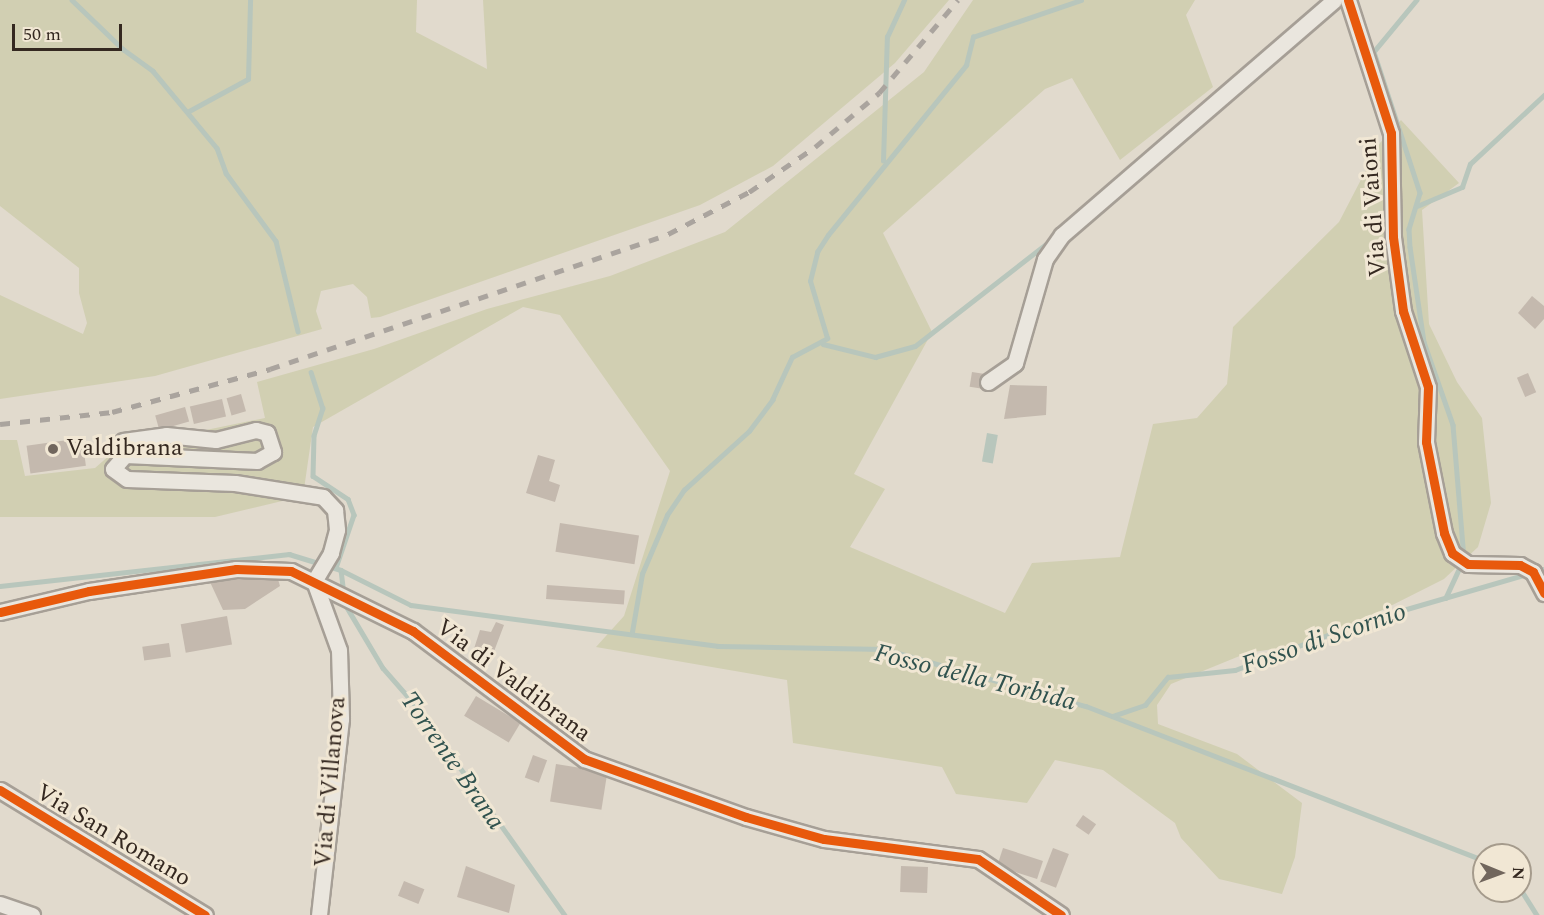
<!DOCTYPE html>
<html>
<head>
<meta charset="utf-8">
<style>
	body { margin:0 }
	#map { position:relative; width:1544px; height:915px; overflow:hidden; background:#e1dacd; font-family:Spectral,serif }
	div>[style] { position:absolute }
	.green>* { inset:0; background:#d1cfb2 }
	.water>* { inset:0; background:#b8c6bc; transform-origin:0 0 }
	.stream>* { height:4.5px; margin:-2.25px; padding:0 2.25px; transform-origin:2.25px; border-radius:2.25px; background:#b8c6bc }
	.building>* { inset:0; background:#c4b9ae; transform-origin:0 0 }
	.roads { filter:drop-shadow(2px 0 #a69f96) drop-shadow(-2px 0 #a69f96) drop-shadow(0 2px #a69f96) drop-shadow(0 -2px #a69f96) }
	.minor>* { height:15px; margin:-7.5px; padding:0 7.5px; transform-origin:7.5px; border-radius:7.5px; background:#eae6de }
	.rail>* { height:4.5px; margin-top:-2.25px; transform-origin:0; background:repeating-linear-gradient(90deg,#aaa49e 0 10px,transparent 0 20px) }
	.cycleway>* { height:9px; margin:-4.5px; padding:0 4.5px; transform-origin:4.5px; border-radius:4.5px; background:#e8590c }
	.dots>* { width:16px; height:16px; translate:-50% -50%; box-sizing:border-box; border:3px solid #f1e7d4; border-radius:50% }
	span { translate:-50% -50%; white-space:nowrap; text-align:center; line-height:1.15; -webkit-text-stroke:6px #f1e7d4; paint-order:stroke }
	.street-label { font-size:24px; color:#342820 }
	.poi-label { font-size:24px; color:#342820 }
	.left { translate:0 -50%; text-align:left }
	.water-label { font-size:26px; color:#30524e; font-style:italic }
	.north { position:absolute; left:1472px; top:843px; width:60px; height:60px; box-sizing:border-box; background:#f1e7d4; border:2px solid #a59b8c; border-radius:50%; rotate:91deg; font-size:16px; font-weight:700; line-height:24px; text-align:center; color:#342820 }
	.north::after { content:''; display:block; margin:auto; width:21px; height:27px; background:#71665d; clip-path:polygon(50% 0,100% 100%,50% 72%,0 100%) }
	.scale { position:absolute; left:12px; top:24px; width:110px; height:27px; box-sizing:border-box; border:3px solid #342820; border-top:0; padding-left:8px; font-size:18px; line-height:21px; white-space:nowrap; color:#342820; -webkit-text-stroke:4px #f1e7d4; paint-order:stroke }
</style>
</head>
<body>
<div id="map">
	<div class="green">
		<i style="clip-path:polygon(0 0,417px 0,416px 32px,487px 69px,483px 0,949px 0,895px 63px,773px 166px,700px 205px,380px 317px,371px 318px,367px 297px,353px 284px,321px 291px,316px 311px,322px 329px,155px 376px,0 399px,0 295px,83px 334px,87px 323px,79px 293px,79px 268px,0 206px)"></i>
		<i style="clip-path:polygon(973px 0,1195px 0,1186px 15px,1213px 87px,1120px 160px,1072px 78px,1045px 89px,883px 233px,932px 332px,854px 474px,885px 489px,850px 547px,1005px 613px,1032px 563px,1120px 557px,1153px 424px,1197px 418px,1227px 384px,1233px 327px,1339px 222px,1380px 143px,1401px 120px,1459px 183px,1422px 210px,1429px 324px,1457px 382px,1482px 418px,1491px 503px,1478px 547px,1444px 579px,1319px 642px,1247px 653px,1171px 684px,1157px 705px,1158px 724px,1237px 754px,1302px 803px,1295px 857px,1282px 894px,1219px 879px,1181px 838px,1175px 823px,1103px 770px,1055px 760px,1027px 803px,956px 794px,942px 767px,793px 743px,787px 680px,596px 647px,624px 616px,670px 471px,560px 315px,523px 307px,313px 427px,303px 496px,215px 517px,0 517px,0 440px,17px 440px,25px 476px,95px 468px,118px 448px,265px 418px,257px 382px,374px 349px,487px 309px,610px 276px,725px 232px,924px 72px)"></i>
	</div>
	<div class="water">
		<i style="left:987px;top:433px;width:11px;height:29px;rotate:10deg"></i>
	</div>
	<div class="stream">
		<i style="left:72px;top:0;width:71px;rotate:43.9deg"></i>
		<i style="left:123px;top:49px;width:37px;rotate:36deg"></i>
		<i style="left:153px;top:71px;width:100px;rotate:50.3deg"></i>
		<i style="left:217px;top:148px;width:27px;rotate:70deg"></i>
		<i style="left:226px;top:173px;width:84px;rotate:53.7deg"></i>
		<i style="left:276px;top:241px;width:93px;rotate:76.3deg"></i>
		<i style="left:1417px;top:0;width:67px;rotate:129.6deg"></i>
		<i style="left:1374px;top:52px;width:148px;rotate:71.9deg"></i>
		<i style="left:1420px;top:193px;width:38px;rotate:107deg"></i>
		<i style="left:1409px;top:229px;width:18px;rotate:87deg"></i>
		<i style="left:1410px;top:247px;width:96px;rotate:81.6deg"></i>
		<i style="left:1424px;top:342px;width:88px;rotate:70.7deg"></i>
		<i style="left:1453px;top:425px;width:134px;rotate:85.3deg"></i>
		<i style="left:1464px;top:559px;width:43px;rotate:114.8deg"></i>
		<i style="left:189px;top:111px;width:67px;rotate:-28.5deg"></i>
		<i style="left:248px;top:79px;width:79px;rotate:-88.5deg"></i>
		<i style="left:883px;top:161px;width:124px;rotate:-88.2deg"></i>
		<i style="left:887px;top:37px;width:41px;rotate:-65.3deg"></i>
		<i style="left:1417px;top:206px;width:49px;rotate:-22.9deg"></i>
		<i style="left:1462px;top:187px;width:24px;rotate:-71deg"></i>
		<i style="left:1470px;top:164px;width:101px;rotate:-43deg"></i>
		<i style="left:823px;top:344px;width:54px;rotate:14deg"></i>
		<i style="left:875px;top:357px;width:41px;rotate:-15.4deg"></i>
		<i style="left:915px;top:346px;width:166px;rotate:-37.9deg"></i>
		<i style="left:311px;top:372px;width:38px;rotate:72deg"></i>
		<i style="left:323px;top:408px;width:29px;rotate:108deg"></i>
		<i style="left:314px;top:436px;width:40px;rotate:91.4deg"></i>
		<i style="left:313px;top:476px;width:42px;rotate:33.3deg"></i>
		<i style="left:348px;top:499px;width:17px;rotate:69deg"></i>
		<i style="left:354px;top:515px;width:56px;rotate:108.8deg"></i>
		<i style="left:341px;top:570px;width:17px;rotate:83deg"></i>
		<i style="left:0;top:586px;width:291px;rotate:-6.3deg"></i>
		<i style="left:289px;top:554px;width:54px;rotate:17.1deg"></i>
		<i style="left:341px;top:570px;width:78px;rotate:26.6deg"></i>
		<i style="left:411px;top:605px;width:310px;rotate:7.6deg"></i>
		<i style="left:718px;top:646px;width:166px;rotate:1deg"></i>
		<i style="left:884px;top:649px;width:210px;rotate:15.8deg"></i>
		<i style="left:1086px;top:706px;width:427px;rotate:21.2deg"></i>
		<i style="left:345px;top:604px;width:74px;rotate:59.3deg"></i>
		<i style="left:383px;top:668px;width:52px;rotate:48.9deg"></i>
		<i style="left:417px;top:707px;width:255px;rotate:54.6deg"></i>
		<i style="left:632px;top:632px;width:59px;rotate:-80.2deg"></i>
		<i style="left:642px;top:574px;width:64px;rotate:-67deg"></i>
		<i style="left:667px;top:515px;width:30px;rotate:-56deg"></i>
		<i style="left:684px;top:490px;width:88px;rotate:-42.2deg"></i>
		<i style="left:749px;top:431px;width:39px;rotate:-53deg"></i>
		<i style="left:772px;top:400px;width:47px;rotate:-65.1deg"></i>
		<i style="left:792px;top:357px;width:40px;rotate:-28deg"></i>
		<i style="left:827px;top:338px;width:59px;rotate:-106.6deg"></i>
		<i style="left:810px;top:281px;width:30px;rotate:-76deg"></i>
		<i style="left:817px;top:252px;width:20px;rotate:-57deg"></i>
		<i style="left:828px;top:235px;width:219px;rotate:-50.9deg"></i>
		<i style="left:966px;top:65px;width:29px;rotate:-76deg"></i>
		<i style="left:973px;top:37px;width:114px;rotate:-18.9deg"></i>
		<i style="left:1113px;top:716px;width:34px;rotate:-19deg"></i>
		<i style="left:1145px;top:705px;width:36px;rotate:-51deg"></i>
		<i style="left:1168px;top:677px;width:67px;rotate:-6deg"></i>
		<i style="left:1235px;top:670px;width:136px;rotate:-20.7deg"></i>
		<i style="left:1362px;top:622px;width:190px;rotate:-16.2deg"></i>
		<i style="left:1520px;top:888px;width:32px;rotate:58deg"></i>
	</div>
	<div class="building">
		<i style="clip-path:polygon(1532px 296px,1544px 306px,1544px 319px,1535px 329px,1518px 313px)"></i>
		<i style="left:972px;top:372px;width:13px;height:15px;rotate:9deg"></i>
		<i style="left:1528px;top:373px;width:21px;height:12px;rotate:67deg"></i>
		<i style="clip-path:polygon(1010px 385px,1047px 386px,1046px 415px,1004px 419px)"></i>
		<i style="left:241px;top:394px;width:18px;height:15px;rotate:74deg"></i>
		<i style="left:222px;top:399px;width:18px;height:33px;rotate:77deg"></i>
		<i style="left:185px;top:407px;width:15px;height:31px;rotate:74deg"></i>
		<i style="left:82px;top:438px;width:28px;height:56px;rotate:82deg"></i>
		<i style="clip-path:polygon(538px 455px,555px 460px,549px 481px,560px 485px,555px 502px,526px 493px)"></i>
		<i style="left:560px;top:523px;width:80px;height:29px;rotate:9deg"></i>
		<i style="clip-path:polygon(277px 576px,280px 586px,245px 609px,223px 610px,210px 582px)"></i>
		<i style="left:547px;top:585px;width:78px;height:14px;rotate:4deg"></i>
		<i style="left:227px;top:616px;width:29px;height:47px;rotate:80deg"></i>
		<i style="clip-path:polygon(496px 622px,504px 625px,493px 654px,483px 650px,481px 662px,471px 658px,480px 630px,491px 632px)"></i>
		<i style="left:169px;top:643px;width:14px;height:27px;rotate:82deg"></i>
		<i style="left:476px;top:696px;width:52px;height:23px;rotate:31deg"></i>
		<i style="left:533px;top:755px;width:15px;height:24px;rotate:20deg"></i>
		<i style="left:556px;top:764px;width:52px;height:38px;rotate:9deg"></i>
		<i style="left:1083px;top:815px;width:16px;height:13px;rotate:35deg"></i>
		<i style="left:1003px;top:848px;width:42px;height:19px;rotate:18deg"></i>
		<i style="left:1053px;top:848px;width:17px;height:36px;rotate:21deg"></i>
		<i style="clip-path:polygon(466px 866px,515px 885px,509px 913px,457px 897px)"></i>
		<i style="left:901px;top:866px;width:27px;height:26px;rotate:2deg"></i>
		<i style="left:404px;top:881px;width:22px;height:16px;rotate:22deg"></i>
	</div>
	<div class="roads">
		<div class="minor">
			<i style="left:1348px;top:0;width:140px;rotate:72.1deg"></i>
			<i style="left:1391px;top:133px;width:104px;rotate:88.9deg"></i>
			<i style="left:1393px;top:237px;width:75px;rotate:82.3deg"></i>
			<i style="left:1403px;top:311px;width:80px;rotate:71.8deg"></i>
			<i style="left:1428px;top:387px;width:55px;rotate:92.1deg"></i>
			<i style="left:1426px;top:442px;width:93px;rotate:78.8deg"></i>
			<i style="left:1444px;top:533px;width:22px;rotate:68deg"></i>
			<i style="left:1452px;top:553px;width:19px;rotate:35deg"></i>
			<i style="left:1468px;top:564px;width:52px;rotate:1.1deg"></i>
			<i style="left:1520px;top:565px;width:15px;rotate:28deg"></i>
			<i style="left:1533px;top:572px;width:24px;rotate:62deg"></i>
			<i style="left:988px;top:382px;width:33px;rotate:-35deg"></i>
			<i style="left:1015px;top:363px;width:108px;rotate:-73.9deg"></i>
			<i style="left:1045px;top:259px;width:29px;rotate:-55deg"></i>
			<i style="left:1062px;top:235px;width:359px;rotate:-40.8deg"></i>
			<i style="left:123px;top:441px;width:43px;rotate:-7.9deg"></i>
			<i style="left:166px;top:435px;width:50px;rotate:5.7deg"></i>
			<i style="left:216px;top:440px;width:41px;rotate:-14deg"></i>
			<i style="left:256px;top:430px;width:11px;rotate:15deg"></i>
			<i style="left:267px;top:433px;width:20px;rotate:72deg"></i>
			<i style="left:273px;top:452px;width:18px;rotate:151deg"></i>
			<i style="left:257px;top:461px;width:132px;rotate:-177.4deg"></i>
			<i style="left:125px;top:455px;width:18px;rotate:131deg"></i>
			<i style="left:113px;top:469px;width:17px;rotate:36deg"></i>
			<i style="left:127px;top:479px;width:108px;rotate:2.1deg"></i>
			<i style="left:235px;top:483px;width:89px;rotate:9deg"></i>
			<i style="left:323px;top:497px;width:18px;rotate:47deg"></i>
			<i style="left:335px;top:510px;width:20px;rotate:84deg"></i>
			<i style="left:337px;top:530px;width:24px;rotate:105deg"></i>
			<i style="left:331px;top:553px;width:33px;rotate:121deg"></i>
			<i style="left:314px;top:581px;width:73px;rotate:70.1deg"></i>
			<i style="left:339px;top:650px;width:69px;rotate:88.3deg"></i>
			<i style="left:341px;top:719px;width:197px;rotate:96.4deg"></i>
			<i style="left:0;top:612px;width:91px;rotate:-13.3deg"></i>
			<i style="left:89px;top:591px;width:149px;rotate:-8.5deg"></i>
			<i style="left:236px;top:569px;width:55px;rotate:2.1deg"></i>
			<i style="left:291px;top:571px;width:136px;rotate:26.2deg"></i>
			<i style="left:413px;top:631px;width:214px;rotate:36.8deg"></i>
			<i style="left:584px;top:759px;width:172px;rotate:19.7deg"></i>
			<i style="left:746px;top:817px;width:81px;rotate:15.8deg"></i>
			<i style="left:824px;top:839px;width:155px;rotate:7.4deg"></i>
			<i style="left:978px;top:859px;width:100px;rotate:34deg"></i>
			<i style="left:0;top:790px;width:240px;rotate:31.4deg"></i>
			<i style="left:0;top:904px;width:34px;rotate:19deg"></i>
		</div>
	</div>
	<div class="rail">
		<i style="left:0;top:424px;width:113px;rotate:-6.1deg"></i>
		<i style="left:112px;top:412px;width:164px;rotate:-15.2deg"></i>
		<i style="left:270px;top:369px;width:420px;rotate:-18.7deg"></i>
		<i style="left:668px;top:234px;width:91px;rotate:-27.4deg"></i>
		<i style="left:749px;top:192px;width:80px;rotate:-34.3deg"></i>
		<i style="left:815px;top:147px;width:84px;rotate:-40.2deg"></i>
		<i style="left:879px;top:93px;width:122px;rotate:-49.7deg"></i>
	</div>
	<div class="cycleway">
		<i style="left:1348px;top:0;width:140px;rotate:72.1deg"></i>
		<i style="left:1391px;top:133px;width:104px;rotate:88.9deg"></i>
		<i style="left:1393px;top:237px;width:75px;rotate:82.3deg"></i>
		<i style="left:1403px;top:311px;width:80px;rotate:71.8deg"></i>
		<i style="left:1428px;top:387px;width:55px;rotate:92.1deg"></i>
		<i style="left:1426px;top:442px;width:93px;rotate:78.8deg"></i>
		<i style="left:1444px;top:533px;width:22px;rotate:68deg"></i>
		<i style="left:1452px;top:553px;width:19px;rotate:35deg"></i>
		<i style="left:1468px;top:564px;width:52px;rotate:1.1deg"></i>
		<i style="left:1520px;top:565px;width:15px;rotate:28deg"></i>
		<i style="left:1533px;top:572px;width:24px;rotate:62deg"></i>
		<i style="left:0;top:612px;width:91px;rotate:-13.3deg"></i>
		<i style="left:89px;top:591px;width:149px;rotate:-8.5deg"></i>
		<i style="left:236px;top:569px;width:55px;rotate:2.1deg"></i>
		<i style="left:291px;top:571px;width:136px;rotate:26.2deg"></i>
		<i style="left:413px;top:631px;width:214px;rotate:36.8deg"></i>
		<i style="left:584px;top:759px;width:172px;rotate:19.7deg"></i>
		<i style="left:746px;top:817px;width:81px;rotate:15.8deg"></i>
		<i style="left:824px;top:839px;width:155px;rotate:7.4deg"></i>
		<i style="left:978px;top:859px;width:100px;rotate:34deg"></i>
		<i style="left:0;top:790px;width:240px;rotate:31.4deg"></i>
	</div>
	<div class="dots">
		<i style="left:53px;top:449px;background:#71665d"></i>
	</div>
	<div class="street-label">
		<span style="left:1374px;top:207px;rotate:-94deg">Via di Vaioni</span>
		<span style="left:513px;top:681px;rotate:37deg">Via di Valdibrana</span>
		<span style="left:331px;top:782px;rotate:-85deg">Via di Villanova</span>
		<span style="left:113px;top:836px;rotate:31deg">Via San Romano</span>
	</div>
	<div class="poi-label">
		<span class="left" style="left:66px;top:449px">Valdibrana</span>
	</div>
	<div class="water-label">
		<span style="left:1324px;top:639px;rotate:-19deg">Fosso di Scornio</span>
		<span style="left:975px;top:678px;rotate:14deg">Fosso della Torbida</span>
		<span style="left:452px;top:761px;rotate:55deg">Torrente Brana</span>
	</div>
	<div class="north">N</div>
	<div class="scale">50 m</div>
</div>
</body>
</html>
